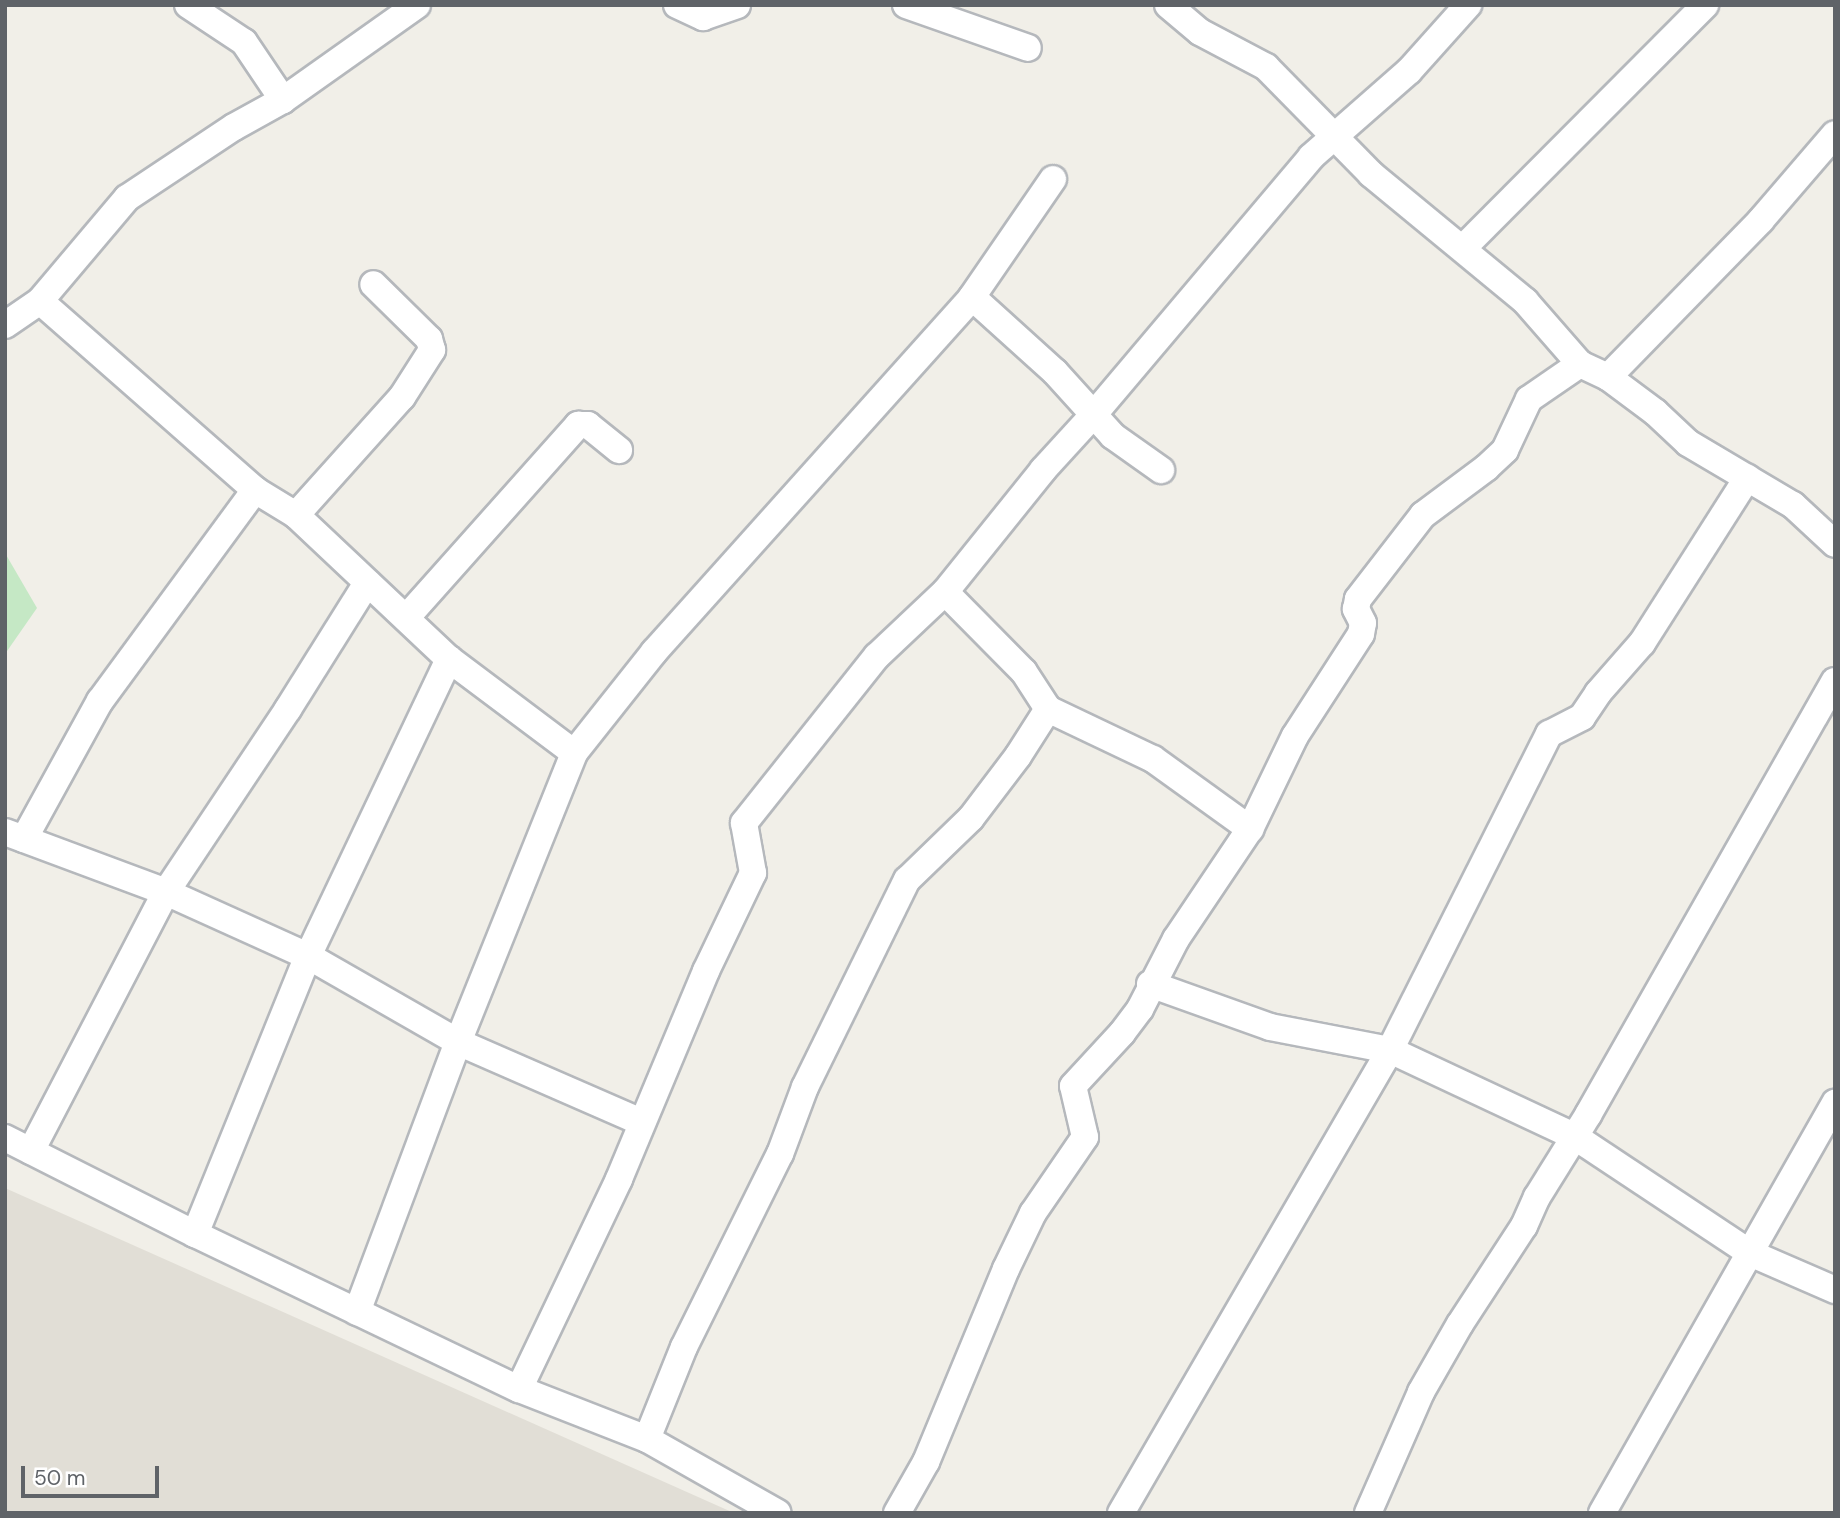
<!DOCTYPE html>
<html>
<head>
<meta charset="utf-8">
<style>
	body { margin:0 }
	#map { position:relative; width:1840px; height:1518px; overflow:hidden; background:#f1efe8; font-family:"DM Sans",sans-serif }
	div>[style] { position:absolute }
	.education>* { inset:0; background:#e1ded6 }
	.green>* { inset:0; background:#c5e8c5 }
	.roads { filter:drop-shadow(2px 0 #b5b8bc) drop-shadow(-2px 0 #b5b8bc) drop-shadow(0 2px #b5b8bc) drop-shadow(0 -2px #b5b8bc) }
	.minor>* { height:26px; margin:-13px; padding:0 13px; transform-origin:13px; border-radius:13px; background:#fff }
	span { translate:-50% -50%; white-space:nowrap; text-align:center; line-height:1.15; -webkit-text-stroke:5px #fff; paint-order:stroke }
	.frame { position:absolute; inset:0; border:7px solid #5f6368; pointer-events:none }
	.scale { position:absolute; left:21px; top:1466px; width:138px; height:32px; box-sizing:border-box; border:4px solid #5f6368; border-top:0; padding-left:9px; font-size:21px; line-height:24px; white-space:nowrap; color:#5f6368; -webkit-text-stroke:5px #fff; paint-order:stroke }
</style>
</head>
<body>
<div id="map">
	<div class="education">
		<i style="clip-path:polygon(5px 1188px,734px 1513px,5px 1513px)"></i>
	</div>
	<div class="green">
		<i style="clip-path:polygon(5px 553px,37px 608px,5px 654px)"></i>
	</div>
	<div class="roads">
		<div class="minor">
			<i style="left:188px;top:5px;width:67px;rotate:33.5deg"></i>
			<i style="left:244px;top:42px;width:70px;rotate:56.1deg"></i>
			<i style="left:677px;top:5px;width:29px;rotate:25deg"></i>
			<i style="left:703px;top:17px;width:36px;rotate:-19deg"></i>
			<i style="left:906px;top:5px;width:129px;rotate:19.4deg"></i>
			<i style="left:1168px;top:5px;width:42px;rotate:40.2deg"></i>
			<i style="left:1200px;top:32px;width:75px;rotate:27.9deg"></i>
			<i style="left:1266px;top:67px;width:150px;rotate:45.5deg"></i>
			<i style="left:1371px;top:174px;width:200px;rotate:39.5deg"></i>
			<i style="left:1525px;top:301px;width:84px;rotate:48.9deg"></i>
			<i style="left:1580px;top:364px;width:31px;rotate:25deg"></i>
			<i style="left:1608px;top:377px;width:59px;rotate:36.7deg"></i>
			<i style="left:1655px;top:412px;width:45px;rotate:43.2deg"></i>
			<i style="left:1688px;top:443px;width:122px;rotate:30.6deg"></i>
			<i style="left:1793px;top:505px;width:57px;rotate:42.9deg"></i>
			<i style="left:1463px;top:248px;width:343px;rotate:-45.1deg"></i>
			<i style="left:972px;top:297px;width:112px;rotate:42.1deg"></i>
			<i style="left:1055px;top:372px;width:86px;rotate:47.8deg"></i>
			<i style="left:1113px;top:436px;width:59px;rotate:35.3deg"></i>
			<i style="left:40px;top:301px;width:286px;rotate:41.3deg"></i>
			<i style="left:255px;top:490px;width:48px;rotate:31.4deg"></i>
			<i style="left:296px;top:515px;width:210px;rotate:43.3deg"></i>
			<i style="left:449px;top:659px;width:156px;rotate:36.9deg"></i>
			<i style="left:5px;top:325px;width:42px;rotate:-34.4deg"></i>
			<i style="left:40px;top:301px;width:135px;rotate:-49.8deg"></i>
			<i style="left:127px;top:198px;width:128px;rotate:-33.6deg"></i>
			<i style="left:234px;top:127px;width:56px;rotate:-28.9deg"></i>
			<i style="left:283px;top:100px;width:164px;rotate:-35.3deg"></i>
			<i style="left:1608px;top:377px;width:219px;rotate:-45.7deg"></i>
			<i style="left:1761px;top:220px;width:113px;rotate:-49.3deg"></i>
			<i style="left:296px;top:515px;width:159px;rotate:-48.1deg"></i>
			<i style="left:402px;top:397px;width:56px;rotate:-57.4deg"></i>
			<i style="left:432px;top:350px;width:11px;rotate:-105deg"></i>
			<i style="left:429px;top:339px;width:78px;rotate:-135.5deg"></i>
			<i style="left:945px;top:592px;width:112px;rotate:45.4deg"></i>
			<i style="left:1024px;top:672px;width:44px;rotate:57deg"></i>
			<i style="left:1048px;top:709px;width:116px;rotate:25.5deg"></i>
			<i style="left:1153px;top:759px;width:120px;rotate:35.8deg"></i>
			<i style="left:406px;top:618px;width:259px;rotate:-48.3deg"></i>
			<i style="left:578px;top:425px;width:10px"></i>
			<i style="left:588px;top:425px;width:40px;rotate:39deg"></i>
			<i style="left:5px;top:832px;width:172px;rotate:20.4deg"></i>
			<i style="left:166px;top:892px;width:156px;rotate:24.3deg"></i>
			<i style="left:308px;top:956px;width:173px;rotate:29.8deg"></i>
			<i style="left:458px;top:1042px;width:200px;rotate:23.6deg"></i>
			<i style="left:24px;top:839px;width:158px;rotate:-61.2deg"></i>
			<i style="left:100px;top:701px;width:262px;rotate:-53.7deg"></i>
			<i style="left:1150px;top:984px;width:127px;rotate:19.7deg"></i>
			<i style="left:1270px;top:1027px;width:122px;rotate:10.9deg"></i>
			<i style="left:1390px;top:1050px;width:203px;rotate:25.1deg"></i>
			<i style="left:1574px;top:1136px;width:211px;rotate:33.6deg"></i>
			<i style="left:1750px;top:1253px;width:93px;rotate:23.5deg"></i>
			<i style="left:5px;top:1138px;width:213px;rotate:26.8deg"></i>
			<i style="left:195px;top:1234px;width:359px;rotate:25.6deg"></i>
			<i style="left:519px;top:1389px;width:137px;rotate:21.3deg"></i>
			<i style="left:647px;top:1439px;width:150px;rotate:29.5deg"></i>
			<i style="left:31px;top:1151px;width:292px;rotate:-62.5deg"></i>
			<i style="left:166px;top:892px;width:220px;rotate:-56.3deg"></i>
			<i style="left:288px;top:709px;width:149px;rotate:-57.9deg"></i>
			<i style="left:195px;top:1234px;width:300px;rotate:-67.9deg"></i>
			<i style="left:308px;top:956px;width:329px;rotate:-64.6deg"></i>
			<i style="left:357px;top:1312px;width:288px;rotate:-69.5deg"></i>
			<i style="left:458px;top:1042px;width:311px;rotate:-68.1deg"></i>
			<i style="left:574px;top:753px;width:129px;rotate:-51.6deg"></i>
			<i style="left:654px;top:652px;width:477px;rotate:-48.1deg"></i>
			<i style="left:972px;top:297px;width:143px;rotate:-55.5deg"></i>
			<i style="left:519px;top:1389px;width:233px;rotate:-64.5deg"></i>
			<i style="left:619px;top:1179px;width:225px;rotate:-67.3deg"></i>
			<i style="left:706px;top:971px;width:109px;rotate:-64.4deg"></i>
			<i style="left:753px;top:873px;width:51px;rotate:-100.2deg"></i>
			<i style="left:744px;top:823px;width:213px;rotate:-51.5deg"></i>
			<i style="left:877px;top:656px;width:93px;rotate:-43.3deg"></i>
			<i style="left:945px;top:592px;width:156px;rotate:-51.2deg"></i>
			<i style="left:1043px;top:470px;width:77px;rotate:-47.6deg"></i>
			<i style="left:1095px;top:413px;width:335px;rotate:-49.8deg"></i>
			<i style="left:1311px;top:157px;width:130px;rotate:-41.3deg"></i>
			<i style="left:1409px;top:71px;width:89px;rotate:-48.2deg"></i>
			<i style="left:647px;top:1439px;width:99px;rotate:-68.1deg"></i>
			<i style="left:684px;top:1347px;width:216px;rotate:-63.6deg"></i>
			<i style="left:780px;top:1154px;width:72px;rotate:-69.5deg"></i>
			<i style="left:805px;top:1087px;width:231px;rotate:-63.8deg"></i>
			<i style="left:907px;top:880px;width:89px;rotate:-44.1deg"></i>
			<i style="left:971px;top:818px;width:78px;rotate:-52.8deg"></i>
			<i style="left:1018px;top:756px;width:56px;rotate:-57.4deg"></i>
			<i style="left:897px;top:1513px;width:59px;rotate:-60.4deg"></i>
			<i style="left:926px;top:1462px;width:209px;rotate:-67.5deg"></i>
			<i style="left:1006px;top:1269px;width:62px;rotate:-64.3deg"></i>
			<i style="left:1033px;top:1213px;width:92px;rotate:-55.6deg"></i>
			<i style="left:1085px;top:1137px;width:52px;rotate:-103.2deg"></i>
			<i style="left:1073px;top:1086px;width:72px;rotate:-47.2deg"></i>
			<i style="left:1122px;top:1033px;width:30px;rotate:-53deg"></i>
			<i style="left:1140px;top:1009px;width:79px;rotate:-62.8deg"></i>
			<i style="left:1176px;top:939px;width:133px;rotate:-56.1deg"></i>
			<i style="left:1250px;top:829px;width:103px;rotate:-64.2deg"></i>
			<i style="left:1295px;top:736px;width:121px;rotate:-57.1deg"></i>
			<i style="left:1361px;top:634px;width:11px;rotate:-80deg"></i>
			<i style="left:1363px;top:623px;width:16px;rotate:-117deg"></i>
			<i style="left:1356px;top:609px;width:10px;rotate:-79deg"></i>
			<i style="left:1358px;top:599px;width:106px;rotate:-52.3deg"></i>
			<i style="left:1423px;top:515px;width:79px;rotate:-36.7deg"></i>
			<i style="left:1486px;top:468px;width:26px;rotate:-43deg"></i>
			<i style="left:1505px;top:450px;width:56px;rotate:-64.8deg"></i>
			<i style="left:1529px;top:399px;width:62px;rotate:-34.5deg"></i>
			<i style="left:1121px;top:1513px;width:535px;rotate:-59.84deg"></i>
			<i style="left:1390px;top:1050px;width:354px;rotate:-63.3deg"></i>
			<i style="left:1549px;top:734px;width:37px;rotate:-27deg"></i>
			<i style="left:1582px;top:717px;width:29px;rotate:-56deg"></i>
			<i style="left:1598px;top:693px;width:67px;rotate:-48.7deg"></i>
			<i style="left:1642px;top:643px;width:196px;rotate:-57.5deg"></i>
			<i style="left:1368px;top:1513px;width:132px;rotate:-66.3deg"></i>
			<i style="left:1421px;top:1392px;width:78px;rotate:-60.2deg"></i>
			<i style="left:1460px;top:1324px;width:117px;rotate:-56.9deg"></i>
			<i style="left:1524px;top:1226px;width:32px;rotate:-66deg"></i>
			<i style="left:1537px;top:1197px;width:97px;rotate:-58.1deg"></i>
			<i style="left:1588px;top:1115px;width:499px;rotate:-60.4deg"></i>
			<i style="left:1602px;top:1513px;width:472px;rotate:-60.4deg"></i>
		</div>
	</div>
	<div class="frame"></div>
	<div class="scale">50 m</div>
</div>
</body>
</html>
